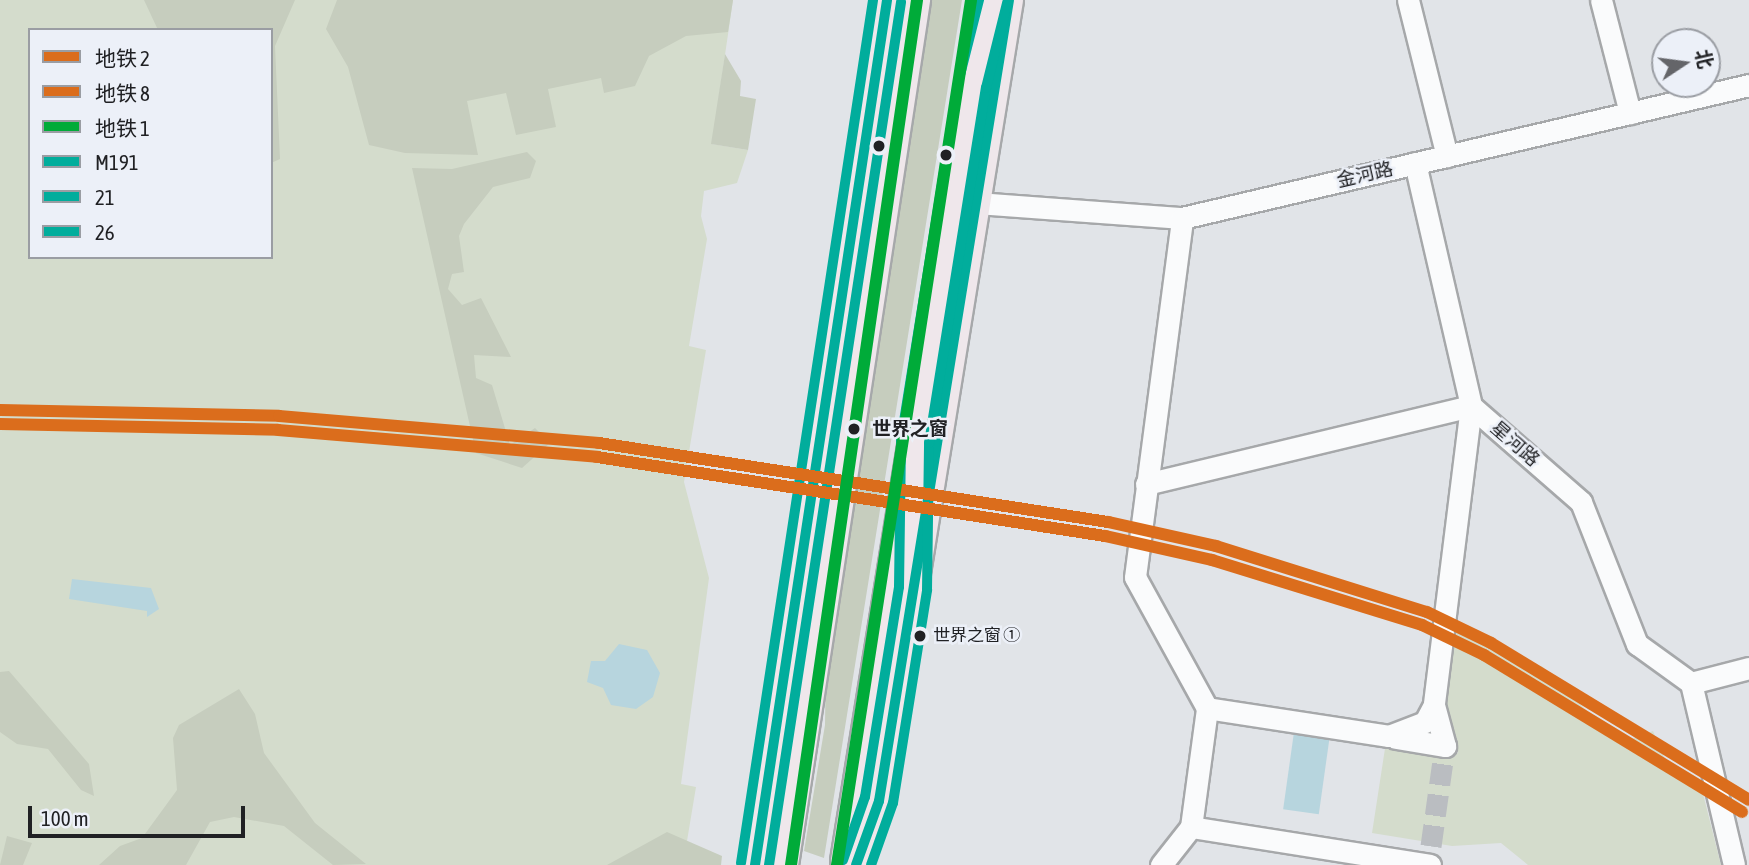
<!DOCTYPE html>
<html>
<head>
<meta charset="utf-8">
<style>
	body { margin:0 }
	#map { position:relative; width:1749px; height:865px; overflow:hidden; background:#e1e4e8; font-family:"Asap Condensed","Noto Sans SC",sans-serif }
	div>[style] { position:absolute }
	.green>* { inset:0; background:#d4dccc }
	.forest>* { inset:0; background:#c6cdbe }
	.water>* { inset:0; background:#b7d5de; transform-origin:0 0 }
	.minor-tunnel>* { height:21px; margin-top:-10.5px; transform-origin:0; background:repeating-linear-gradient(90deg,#babdc1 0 21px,transparent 0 31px) }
	.roads { filter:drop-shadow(2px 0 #a6a8aa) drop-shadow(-2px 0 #a6a8aa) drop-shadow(0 2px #a6a8aa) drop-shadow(0 -2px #a6a8aa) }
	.minor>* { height:21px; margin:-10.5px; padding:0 10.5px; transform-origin:10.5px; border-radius:10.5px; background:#fafbfc }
	.major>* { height:28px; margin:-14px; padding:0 14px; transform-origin:14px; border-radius:14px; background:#efe7eb }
	.bus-1>* { height:10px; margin:-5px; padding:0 5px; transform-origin:5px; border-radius:5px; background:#01ad9c }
	.bus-2>* { height:10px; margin:-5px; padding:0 5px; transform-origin:5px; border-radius:5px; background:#01ad9c }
	.bus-3>* { height:10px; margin:-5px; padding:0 5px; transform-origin:5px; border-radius:5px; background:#01ad9c }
	.metro-1>* { height:12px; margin:-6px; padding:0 6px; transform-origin:6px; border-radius:6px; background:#db6d1c }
	.metro-2>* { height:12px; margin:-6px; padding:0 6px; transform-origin:6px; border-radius:6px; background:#db6d1c }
	.metro-3>* { height:12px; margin:-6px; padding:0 6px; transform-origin:6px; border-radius:6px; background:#00ab39 }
	.dots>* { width:19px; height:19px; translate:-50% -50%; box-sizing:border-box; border:4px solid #ecf0f8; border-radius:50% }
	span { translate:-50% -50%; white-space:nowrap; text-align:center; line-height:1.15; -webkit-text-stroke:5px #ecf0f8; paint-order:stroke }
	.bus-label { font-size:17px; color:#202124 }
	.left { translate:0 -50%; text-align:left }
	.street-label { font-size:19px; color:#202124 }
	.stop-label { font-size:19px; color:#202124; font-weight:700 }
	.legend { position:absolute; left:28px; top:28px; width:245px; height:231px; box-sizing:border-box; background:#ecf0f8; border:2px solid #9a9da3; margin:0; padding:9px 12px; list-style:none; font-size:21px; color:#202124 }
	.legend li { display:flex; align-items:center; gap:14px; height:35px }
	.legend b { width:35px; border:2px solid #9a9da3 }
	.north { position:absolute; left:1651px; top:28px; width:70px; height:70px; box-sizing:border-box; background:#ecf0f8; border:2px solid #9a9da3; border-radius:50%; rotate:77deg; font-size:19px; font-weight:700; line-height:28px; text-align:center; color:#202124 }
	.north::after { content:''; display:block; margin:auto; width:24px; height:32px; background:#646569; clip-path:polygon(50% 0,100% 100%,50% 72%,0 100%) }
	.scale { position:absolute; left:28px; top:806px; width:217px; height:32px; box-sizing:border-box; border:4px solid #202124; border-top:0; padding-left:9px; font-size:21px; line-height:24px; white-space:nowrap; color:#202124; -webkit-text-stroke:5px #ecf0f8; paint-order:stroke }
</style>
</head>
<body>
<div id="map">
	<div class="green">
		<i style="clip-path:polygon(evenodd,0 0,733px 0,712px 144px,748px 150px,737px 183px,704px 191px,701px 216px,707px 239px,689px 346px,706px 350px,684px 482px,709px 578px,681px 784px,696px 787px,683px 865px,0 865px,0 0,30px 30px,271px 30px,271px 257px,30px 257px,30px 30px)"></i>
		<i style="clip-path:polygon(1457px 622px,1486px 645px,1543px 667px,1613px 737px,1624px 742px,1653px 731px,1669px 769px,1701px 786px,1721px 865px,1528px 865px,1501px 843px,1452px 846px,1372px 833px,1386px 742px,1458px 753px,1444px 706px)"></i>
	</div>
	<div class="forest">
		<i style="clip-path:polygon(144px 0,295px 0,275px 46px,280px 159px,271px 163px,271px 30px,158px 30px)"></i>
		<i style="clip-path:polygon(337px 0,733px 0,728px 32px,686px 36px,649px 56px,635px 86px,604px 93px,601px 78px,548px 89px,556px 127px,516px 135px,506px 93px,467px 101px,478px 155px,405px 153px,369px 145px,348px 67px,326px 29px)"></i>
		<i style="clip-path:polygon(924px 0,962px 0,824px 858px,804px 851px,825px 725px,826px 653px)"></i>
		<i style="clip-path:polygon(725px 54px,741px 81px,740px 96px,756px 99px,748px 150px,711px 144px)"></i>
		<i style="clip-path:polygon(527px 152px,536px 161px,530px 178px,493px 187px,464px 224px,459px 236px,464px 272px,452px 274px,448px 289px,462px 305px,481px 298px,511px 357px,474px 355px,476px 378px,492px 385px,510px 445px,535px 428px,550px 443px,522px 468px,476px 453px,412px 168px,452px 169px)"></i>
		<i style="clip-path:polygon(9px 671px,89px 764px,94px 796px,81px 790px,48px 749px,17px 744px,0 732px,0 672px)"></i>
		<i style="clip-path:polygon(239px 689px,255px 714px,264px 753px,315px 823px,366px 864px,333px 865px,284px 826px,234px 817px,210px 822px,186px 865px,99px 865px,120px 846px,142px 838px,177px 790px,173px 738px,179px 725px)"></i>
		<i style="clip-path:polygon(667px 832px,722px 856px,721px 865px,607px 865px)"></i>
		<i style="clip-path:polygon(7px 836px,32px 843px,23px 865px,0 865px)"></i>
	</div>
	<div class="water">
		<i style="clip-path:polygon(72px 579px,151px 588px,159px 609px,147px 617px,147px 611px,69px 599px)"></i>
		<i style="clip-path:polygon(619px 644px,647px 650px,660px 673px,653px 697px,636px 709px,611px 705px,603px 688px,587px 682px,591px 661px,605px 661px)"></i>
		<i style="left:1294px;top:732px;width:36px;height:78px;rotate:8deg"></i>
	</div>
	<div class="minor-tunnel">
		<i style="left:1431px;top:846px;width:101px;rotate:-82deg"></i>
	</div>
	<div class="roads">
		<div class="minor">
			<i style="left:1408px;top:0;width:161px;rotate:76deg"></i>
			<i style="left:1601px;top:0;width:117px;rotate:75.6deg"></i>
			<i style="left:1415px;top:163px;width:249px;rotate:77deg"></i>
			<i style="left:1471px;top:406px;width:146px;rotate:41.1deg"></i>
			<i style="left:1581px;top:502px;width:153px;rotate:68.5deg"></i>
			<i style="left:1637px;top:644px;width:67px;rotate:35.8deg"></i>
			<i style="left:977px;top:203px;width:206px;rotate:4.2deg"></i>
			<i style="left:1182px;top:218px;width:582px;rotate:-13.2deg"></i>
			<i style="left:1146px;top:484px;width:334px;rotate:-13.5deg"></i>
			<i style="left:1471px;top:406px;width:301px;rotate:97.1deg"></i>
			<i style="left:1434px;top:705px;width:19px;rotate:118deg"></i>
			<i style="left:1425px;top:722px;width:39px;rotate:159deg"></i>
			<i style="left:1389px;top:736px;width:184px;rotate:-171.3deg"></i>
			<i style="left:1691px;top:683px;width:187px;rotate:76.7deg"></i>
			<i style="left:1691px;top:683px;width:60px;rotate:-14.5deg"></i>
			<i style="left:1396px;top:738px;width:50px;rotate:9.3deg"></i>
			<i style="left:1445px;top:746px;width:42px;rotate:-105deg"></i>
			<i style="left:1191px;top:827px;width:242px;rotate:9deg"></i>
			<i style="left:1161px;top:865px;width:48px;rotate:-51.7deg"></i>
			<i style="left:1191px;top:827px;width:120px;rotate:-82.3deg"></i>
			<i style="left:1207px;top:708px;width:149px;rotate:-118.8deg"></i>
			<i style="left:1135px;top:577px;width:362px;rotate:-82.5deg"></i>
		</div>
		<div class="major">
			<i style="left:845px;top:861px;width:872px;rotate:-80.83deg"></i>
			<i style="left:755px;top:865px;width:875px;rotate:-81.32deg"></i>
			<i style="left:784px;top:865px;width:875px;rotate:-81.32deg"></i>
			<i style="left:856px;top:865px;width:68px;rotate:-70.2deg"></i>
			<i style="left:879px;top:801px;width:811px;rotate:-80.78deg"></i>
		</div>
	</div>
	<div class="bus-1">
		<i style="left:755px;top:865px;width:875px;rotate:-81.32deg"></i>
		<i style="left:856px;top:865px;width:68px;rotate:-70.2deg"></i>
		<i style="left:879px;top:801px;width:811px;rotate:-80.78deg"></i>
	</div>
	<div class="bus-2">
		<i style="left:769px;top:865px;width:873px;rotate:-81.3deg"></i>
		<i style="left:871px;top:865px;width:66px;rotate:-70.5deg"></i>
		<i style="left:893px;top:803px;width:216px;rotate:-80.9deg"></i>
		<i style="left:927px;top:590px;width:147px;rotate:-89.2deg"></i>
		<i style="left:929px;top:443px;width:360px;rotate:-80.9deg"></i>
		<i style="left:986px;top:88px;width:88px;rotate:-76.1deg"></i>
	</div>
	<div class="bus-3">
		<i style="left:843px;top:860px;width:67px;rotate:-70.8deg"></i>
		<i style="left:865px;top:797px;width:213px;rotate:-80.8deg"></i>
		<i style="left:899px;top:587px;width:147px;rotate:-89.2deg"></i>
		<i style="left:901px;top:440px;width:362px;rotate:-80.9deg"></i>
		<i style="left:958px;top:83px;width:86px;rotate:-75.8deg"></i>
		<i style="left:741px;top:863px;width:873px;rotate:-81.3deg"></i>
	</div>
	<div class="metro-1">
		<i style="left:0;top:410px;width:279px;rotate:1.2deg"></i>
		<i style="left:279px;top:416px;width:321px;rotate:4.8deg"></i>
		<i style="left:599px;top:443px;width:515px;rotate:8.82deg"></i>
		<i style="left:1108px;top:522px;width:111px;rotate:12.5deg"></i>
		<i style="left:1216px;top:546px;width:221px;rotate:17.4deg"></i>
		<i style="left:1427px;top:612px;width:71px;rotate:25.8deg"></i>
		<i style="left:1491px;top:643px;width:302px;rotate:31.3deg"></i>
	</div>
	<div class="metro-2">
		<i style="left:0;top:424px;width:278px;rotate:1.2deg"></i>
		<i style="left:278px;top:430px;width:320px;rotate:4.8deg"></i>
		<i style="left:597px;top:457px;width:514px;rotate:8.84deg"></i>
		<i style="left:1105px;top:536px;width:110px;rotate:12.6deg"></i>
		<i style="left:1212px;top:560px;width:220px;rotate:17.2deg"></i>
		<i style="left:1422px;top:625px;width:69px;rotate:25.8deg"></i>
		<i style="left:1484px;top:655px;width:302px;rotate:31.3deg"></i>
	</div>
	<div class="metro-3">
		<i style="left:791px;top:865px;width:874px;rotate:-81.71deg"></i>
		<i style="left:837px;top:865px;width:875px;rotate:-81.19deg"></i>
	</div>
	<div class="dots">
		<i style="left:879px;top:146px;background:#202124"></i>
		<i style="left:946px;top:155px;background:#202124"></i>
		<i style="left:854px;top:429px;background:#202124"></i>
		<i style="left:920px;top:636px;background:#202124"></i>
	</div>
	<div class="bus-label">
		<span class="left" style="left:933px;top:636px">世界之窗 ①</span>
	</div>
	<div class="street-label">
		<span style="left:1365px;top:175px;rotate:-13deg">金河路</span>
		<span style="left:1515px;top:444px;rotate:41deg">星河路</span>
	</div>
	<div class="stop-label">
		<span class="left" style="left:872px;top:429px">世界之窗</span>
	</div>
	<ul class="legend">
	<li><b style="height:9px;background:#db6d1c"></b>地铁 2</li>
	<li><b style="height:9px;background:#db6d1c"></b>地铁 8</li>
	<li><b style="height:9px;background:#00ab39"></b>地铁 1</li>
	<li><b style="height:9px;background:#01ad9c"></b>M191</li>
	<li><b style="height:9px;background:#01ad9c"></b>21</li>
	<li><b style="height:9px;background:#01ad9c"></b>26</li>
	</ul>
	<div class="north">北</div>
	<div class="scale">100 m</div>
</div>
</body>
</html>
